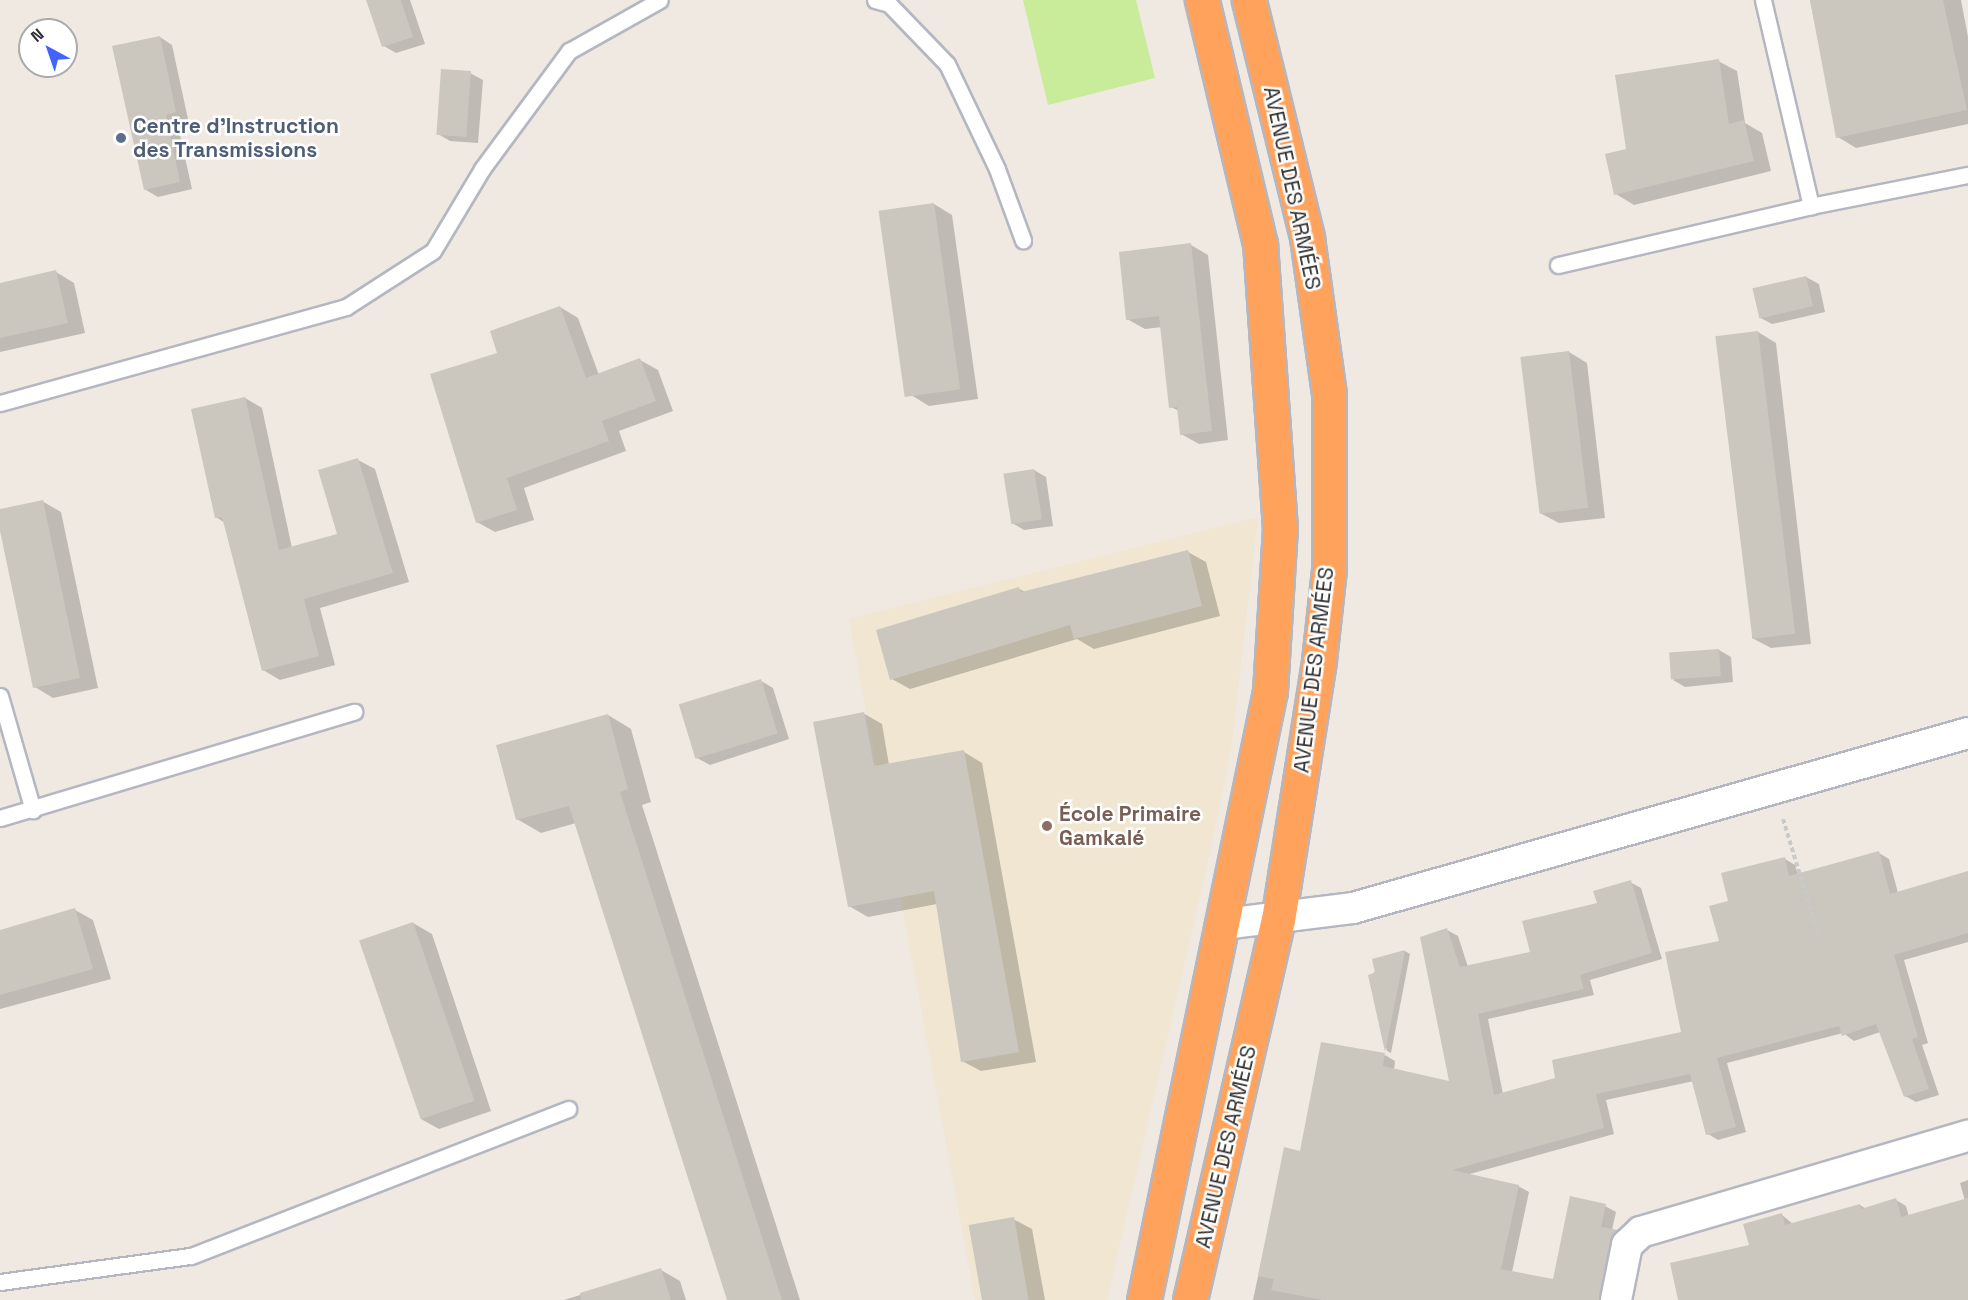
<!DOCTYPE html>
<html>
<head>
<meta charset="utf-8">
<style>
	body { margin:0 }
	#map { position:relative; width:1968px; height:1300px; overflow:hidden; background:#efe9e1; font-family:"Space Grotesk",sans-serif }
	div>[style] { position:absolute }
	.education>* { inset:0; background:#f0e6d1 }
	.pitch>* { inset:0; background:#c9ec9a }
	.shadow>* { inset:0; background:#0003 }
	.building>* { inset:0; background:#cbc7bf; transform-origin:0 0 }
	.path>* { height:4px; margin-top:-2px; transform-origin:0; background:repeating-linear-gradient(90deg,#c9c9c9 0 4.5px,transparent 0 7.5px) }
	.roads { filter:drop-shadow(2px 0 #b4b7c1) drop-shadow(-2px 0 #b4b7c1) drop-shadow(0 2px #b4b7c1) drop-shadow(0 -2px #b4b7c1) }
	.lane>* { height:15px; margin:-7.5px; padding:0 7.5px; transform-origin:7.5px; border-radius:7.5px; background:#fff }
	.street>* { height:30px; margin:-15px; padding:0 15px; transform-origin:15px; border-radius:15px; background:#fff }
	.highway>* { height:33px; margin:-16.5px; padding:0 16.5px; transform-origin:16.5px; border-radius:16.5px; background:#ffa35c }
	.dots>* { width:16px; height:16px; translate:-50% -50%; box-sizing:border-box; border:3px solid #fff; border-radius:50% }
	span { translate:-50% -50%; white-space:nowrap; text-align:center; line-height:1.15; -webkit-text-stroke:5px #fff; paint-order:stroke }
	.service-label { font-size:21px; color:#4e5e75; font-weight:700 }
	.left { translate:0 -50%; text-align:left }
	.street-label { font-size:21px; color:#2e2e2e }
	.education-label { font-size:21px; color:#785e54; font-weight:700 }
	.north { position:absolute; left:18px; top:18px; width:60px; height:60px; box-sizing:border-box; background:#fff; border:2px solid #ababab; border-radius:50%; rotate:320deg; font-size:16px; font-weight:700; line-height:24px; text-align:center; color:#2e2e2e }
	.north::after { content:''; display:block; margin:auto; width:21px; height:27px; background:#4264fb; clip-path:polygon(50% 0,100% 100%,50% 72%,0 100%) }
</style>
</head>
<body>
<div id="map">
	<div class="education">
		<i style="clip-path:polygon(1258px 517px,1232px 741px,1214px 835px,1107px 1300px,975px 1300px,849px 619px)"></i>
	</div>
	<div class="pitch">
		<i style="clip-path:polygon(1023px 0,1136px 0,1155px 78px,1048px 105px)"></i>
	</div>
	<div class="shadow">
		<i style="clip-path:polygon(368px 0,410px 0,425px 44px,396px 53px,384px 46px)"></i>
		<i style="clip-path:polygon(1810px 0,1961px 0,1968px 37px,1968px 124px,1856px 148px,1838px 137px)"></i>
		<i style="clip-path:polygon(160px 37px,172px 45px,188px 119px,177px 121px,192px 189px,158px 197px,146px 190px)"></i>
		<i style="clip-path:polygon(1718px 61px,1737px 71px,1745px 123px,1762px 133px,1771px 171px,1634px 205px,1616px 194px,1628px 150px)"></i>
		<i style="clip-path:polygon(470px 73px,483px 80px,478px 143px,450px 141px,438px 134px)"></i>
		<i style="clip-path:polygon(934px 204px,952px 215px,978px 399px,929px 406px,911px 395px)"></i>
		<i style="clip-path:polygon(1191px 245px,1208px 255px,1228px 440px,1199px 444px,1181px 434px,1179px 411px,1171px 407px,1162px 327px,1145px 329px,1127px 319px)"></i>
		<i style="clip-path:polygon(56px 272px,74px 283px,85px 333px,0 352px,0 284px)"></i>
		<i style="clip-path:polygon(1806px 277px,1819px 284px,1825px 312px,1772px 324px,1759px 317px)"></i>
		<i style="clip-path:polygon(560px 307px,578px 318px,599px 375px,640px 360px,658px 370px,673px 411px,619px 431px,626px 451px,524px 488px,534px 520px,495px 532px,477px 522px,499px 354px)"></i>
		<i style="clip-path:polygon(1758px 332px,1776px 343px,1811px 644px,1771px 648px,1752px 638px)"></i>
		<i style="clip-path:polygon(1569px 352px,1587px 363px,1605px 518px,1559px 523px,1540px 513px)"></i>
		<i style="clip-path:polygon(245px 398px,262px 408px,292px 548px,338px 535px,358px 460px,375px 469px,409px 582px,320px 608px,335px 665px,280px 680px,263px 670px,225px 523px,216px 517px)"></i>
		<i style="clip-path:polygon(1034px 470px,1046px 477px,1053px 526px,1024px 530px,1012px 523px)"></i>
		<i style="clip-path:polygon(42px 501px,61px 512px,98px 688px,53px 698px,35px 687px,0 524px,0 510px)"></i>
		<i style="clip-path:polygon(1188px 552px,1206px 562px,1220px 616px,1094px 649px,1077px 639px,910px 689px,892px 679px,1019px 589px,1026px 592px)"></i>
		<i style="clip-path:polygon(1719px 650px,1731px 657px,1733px 682px,1685px 687px,1673px 680px)"></i>
		<i style="clip-path:polygon(761px 681px,773px 688px,789px 739px,710px 765px,697px 758px)"></i>
		<i style="clip-path:polygon(863px 713px,882px 724px,889px 765px,964px 752px,982px 763px,1036px 1062px,981px 1071px,962px 1061px,937px 904px,868px 917px,849px 906px)"></i>
		<i style="clip-path:polygon(608px 715px,631px 729px,651px 802px,642px 805px,800px 1300px,728px 1300px,576px 823px,541px 833px,517px 819px)"></i>
		<i style="clip-path:polygon(1879px 853px,1889px 859px,1898px 893px,1968px 873px,1968px 942px,1904px 960px,1928px 1043px,1922px 1045px,1939px 1095px,1916px 1102px,1905px 1096px,1880px 1032px,1854px 1041px,1843px 1033px,1727px 1063px,1746px 1132px,1718px 1140px,1708px 1134px,1694px 1081px,1606px 1100px,1614px 1134px,1466px 1175px,1518px 1186px,1529px 1192px,1512px 1272px,1554px 1281px,1605px 1206px,1616px 1212px,1612px 1230px,1627px 1238px,1616px 1269px,1601px 1266px,1594px 1300px,1253px 1300px,1285px 1149px,1301px 1152px,1385px 1055px,1395px 1061px,1394px 1070px,1451px 1083px,1447px 930px,1458px 936px,1468px 967px,1531px 953px,1630px 882px,1641px 888px,1662px 959px,1590px 980px,1594px 995px,1488px 1019px,1503px 1094px,1557px 1079px,1682px 1033px,1721px 942px,1730px 902px,1785px 859px,1795px 865px,1798px 875px)"></i>
		<i style="clip-path:polygon(75px 910px,93px 920px,111px 979px,0 1009px,0 931px)"></i>
		<i style="clip-path:polygon(413px 923px,432px 934px,491px 1111px,439px 1129px,421px 1119px)"></i>
		<i style="clip-path:polygon(1405px 951px,1410px 954px,1391px 1053px,1387px 1051px,1369px 976px)"></i>
		<i style="clip-path:polygon(1968px 1180px,1968px 1300px,1680px 1300px,1751px 1246px,1782px 1215px,1793px 1224px,1860px 1205px,1866px 1209px,1896px 1200px,1906px 1206px,1909px 1217px,1965px 1201px,1960px 1183px)"></i>
		<i style="clip-path:polygon(1013px 1219px,1032px 1229px,1045px 1300px,985px 1300px)"></i>
		<i style="clip-path:polygon(661px 1270px,680px 1281px,686px 1300px,564px 1300px)"></i>
	</div>
	<div class="building">
		<i style="clip-path:polygon(366px 0,401px 0,413px 37px,382px 47px)"></i>
		<i style="clip-path:polygon(1810px 0,1943px 0,1967px 110px,1836px 138px)"></i>
		<i style="clip-path:polygon(160px 36px,176px 112px,166px 115px,180px 182px,144px 190px,112px 46px)"></i>
		<i style="clip-path:polygon(1719px 59px,1729px 124px,1744px 120px,1754px 161px,1614px 195px,1605px 154px,1626px 149px,1615px 75px)"></i>
		<i style="left:441px;top:69px;width:30px;height:66px;rotate:4deg"></i>
		<i style="left:934px;top:203px;width:188px;height:56px;rotate:82deg"></i>
		<i style="clip-path:polygon(1191px 243px,1212px 431px,1180px 435px,1177px 407px,1169px 408px,1159px 316px,1126px 320px,1119px 252px)"></i>
		<i style="clip-path:polygon(56px 270px,68px 323px,0 338px,0 283px)"></i>
		<i style="left:1806px;top:276px;width:31px;height:55px;rotate:77deg"></i>
		<i style="clip-path:polygon(560px 306px,586px 378px,640px 358px,656px 401px,602px 421px,609px 441px,507px 478px,517px 510px,476px 523px,430px 374px,497px 353px,490px 331px)"></i>
		<i style="left:1758px;top:331px;width:305px;height:43px;rotate:83deg"></i>
		<i style="left:1569px;top:351px;width:158px;height:49px;rotate:83deg"></i>
		<i style="clip-path:polygon(245px 397px,279px 550px,337px 534px,318px 470px,358px 458px,393px 573px,304px 599px,319px 656px,262px 671px,222px 517px,215px 518px,191px 409px)"></i>
		<i style="left:1034px;top:469px;width:51px;height:31px;rotate:81deg"></i>
		<i style="clip-path:polygon(43px 500px,80px 678px,33px 688px,0 531px,0 509px)"></i>
		<i style="clip-path:polygon(1188px 550px,1202px 606px,1074px 639px,1070px 625px,890px 680px,876px 630px,1019px 587px,1021px 592px)"></i>
		<i style="left:1719px;top:649px;width:27px;height:50px;rotate:86deg"></i>
		<i style="left:761px;top:679px;width:57px;height:86px;rotate:73deg"></i>
		<i style="clip-path:polygon(864px 712px,874px 766px,964px 750px,1019px 1052px,961px 1062px,934px 891px,848px 907px,813px 722px)"></i>
		<i style="clip-path:polygon(608px 714px,628px 789px,620px 792px,782px 1300px,727px 1300px,569px 806px,516px 820px,496px 745px)"></i>
		<i style="clip-path:polygon(1879px 851px,1890px 894px,1968px 871px,1968px 933px,1894px 955px,1918px 1037px,1912px 1039px,1929px 1089px,1904px 1097px,1876px 1024px,1842px 1036px,1839px 1026px,1717px 1058px,1736px 1127px,1706px 1135px,1690px 1074px,1596px 1094px,1604px 1128px,1452px 1170px,1519px 1185px,1501px 1269px,1553px 1279px,1570px 1196px,1606px 1204px,1601px 1227px,1618px 1230px,1610px 1242px,1599px 1300px,1323px 1300px,1271px 1290px,1274px 1279px,1258px 1276px,1284px 1147px,1300px 1151px,1321px 1042px,1385px 1053px,1383px 1066px,1449px 1081px,1420px 937px,1447px 928px,1460px 967px,1530px 952px,1522px 921px,1597px 903px,1593px 891px,1631px 880px,1652px 953px,1580px 975px,1584px 989px,1478px 1014px,1494px 1095px,1555px 1078px,1552px 1060px,1681px 1032px,1665px 952px,1719px 941px,1709px 906px,1728px 901px,1721px 873px,1785px 857px,1789px 876px)"></i>
		<i style="clip-path:polygon(75px 908px,93px 969px,0 995px,0 930px)"></i>
		<i style="left:413px;top:922px;width:189px;height:57px;rotate:71deg"></i>
		<i style="clip-path:polygon(1405px 950px,1400px 977px,1385px 1052px,1368px 975px,1375px 973px,1372px 959px)"></i>
		<i style="clip-path:polygon(1896px 1198px,1901px 1217px,1968px 1198px,1968px 1300px,1678px 1300px,1670px 1263px,1749px 1245px,1743px 1224px,1782px 1213px,1785px 1225px,1860px 1204px,1861px 1209px)"></i>
		<i style="left:1014px;top:1217px;width:84px;height:46px;rotate:80deg"></i>
		<i style="clip-path:polygon(661px 1268px,671px 1300px,581px 1300px,580px 1293px)"></i>
	</div>
	<div class="path">
		<i style="left:1783px;top:819px;width:120px;rotate:73.1deg"></i>
	</div>
	<div class="roads">
		<div class="lane">
			<i style="left:875px;top:0;width:15px;rotate:16deg"></i>
			<i style="left:889px;top:4px;width:83px;rotate:46deg"></i>
			<i style="left:947px;top:64px;width:116px;rotate:64.5deg"></i>
			<i style="left:997px;top:169px;width:76px;rotate:69.9deg"></i>
			<i style="left:1763px;top:0;width:212px;rotate:76.9deg"></i>
			<i style="left:1558px;top:265px;width:260px;rotate:-13.1deg"></i>
			<i style="left:1811px;top:206px;width:160px;rotate:-11.2deg"></i>
			<i style="left:0;top:403px;width:359px;rotate:-15.5deg"></i>
			<i style="left:346px;top:307px;width:103px;rotate:-32.8deg"></i>
			<i style="left:433px;top:251px;width:96px;rotate:-59.1deg"></i>
			<i style="left:482px;top:169px;width:147px;rotate:-53.6deg"></i>
			<i style="left:569px;top:51px;width:104px;rotate:-29.3deg"></i>
			<i style="left:0;top:696px;width:119px;rotate:73.9deg"></i>
			<i style="left:0;top:818px;width:370px;rotate:-16.7deg"></i>
			<i style="left:0;top:1282px;width:193px;rotate:-7.8deg"></i>
			<i style="left:191px;top:1256px;width:405px;rotate:-21.3deg"></i>
		</div>
		<div class="street">
			<i style="left:1224px;top:924px;width:130px;rotate:-7.1deg"></i>
			<i style="left:1353px;top:908px;width:639px;rotate:-15.88deg"></i>
			<i style="left:1616px;top:1300px;width:56px;rotate:-78.7deg"></i>
			<i style="left:1627px;top:1245px;width:19px;rotate:-43deg"></i>
			<i style="left:1641px;top:1232px;width:341px;rotate:-16.4deg"></i>
		</div>
		<div class="highway">
			<i style="left:1144px;top:1300px;width:622px;rotate:-78.31deg"></i>
			<i style="left:1270px;top:691px;width:162px;rotate:-86.5deg"></i>
			<i style="left:1280px;top:529px;width:286px;rotate:-94deg"></i>
			<i style="left:1260px;top:244px;width:251px;rotate:-103.4deg"></i>
			<i style="left:1190px;top:1300px;width:390px;rotate:-77deg"></i>
			<i style="left:1278px;top:920px;width:263px;rotate:-81deg"></i>
			<i style="left:1319px;top:660px;width:92px;rotate:-83.7deg"></i>
			<i style="left:1329px;top:569px;width:175px;rotate:-90deg"></i>
			<i style="left:1329px;top:394px;width:159px;rotate:-98deg"></i>
			<i style="left:1307px;top:237px;width:244px;rotate:-103.8deg"></i>
		</div>
	</div>
	<div class="dots">
		<i style="left:121px;top:138px;background:#5c6f8a"></i>
		<i style="left:1047px;top:826px;background:#8d6e63"></i>
	</div>
	<div class="service-label">
		<span class="left" style="left:133px;top:138px">Centre d'Instruction<br>des Transmissions</span>
	</div>
	<div class="street-label">
		<span style="left:1292px;top:188px;rotate:78deg">AVENUE DES ARMÉES</span>
		<span style="left:1314px;top:670px;rotate:-83deg">AVENUE DES ARMÉES</span>
		<span style="left:1226px;top:1147px;rotate:-77deg">AVENUE DES ARMÉES</span>
	</div>
	<div class="education-label">
		<span class="left" style="left:1059px;top:826px">École Primaire<br>Gamkalé</span>
	</div>
	<div class="north">N</div>
</div>
</body>
</html>
